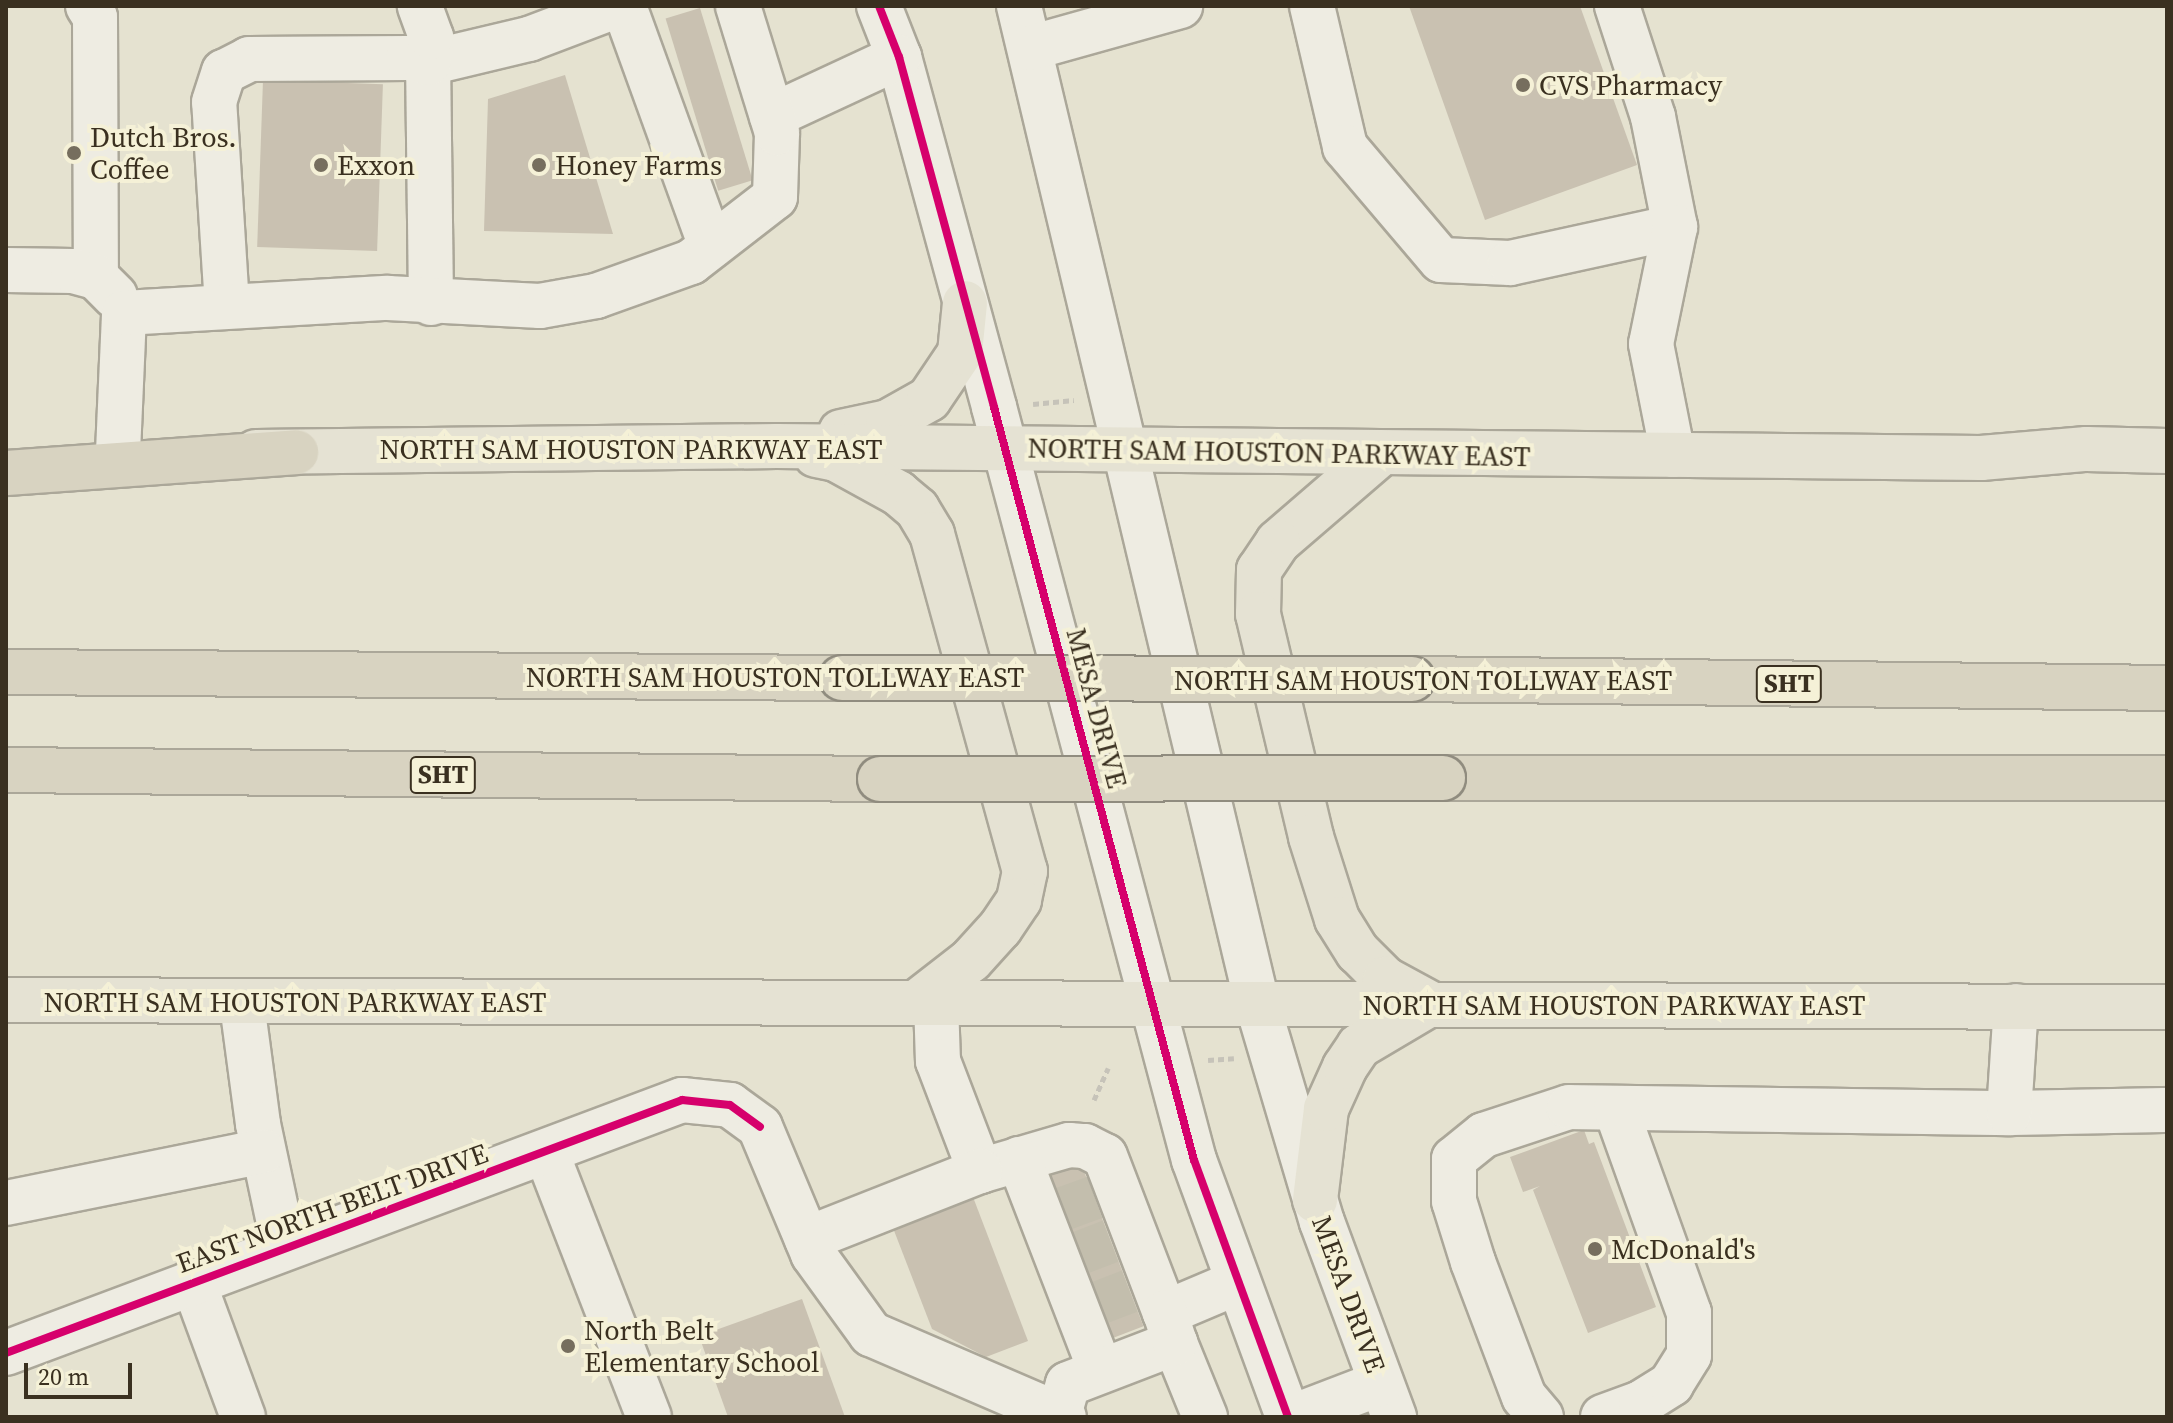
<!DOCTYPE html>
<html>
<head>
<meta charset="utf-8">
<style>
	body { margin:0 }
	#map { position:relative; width:2173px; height:1423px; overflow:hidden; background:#e5e2d0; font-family:"Source Serif 4",serif }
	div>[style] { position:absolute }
	.building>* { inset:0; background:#c9c1b1; transform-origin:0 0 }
	.minor-tunnel>* { height:44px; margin-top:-22px; transform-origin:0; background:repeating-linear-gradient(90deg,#c3bead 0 44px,transparent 0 66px) }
	.path>* { height:5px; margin-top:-2.5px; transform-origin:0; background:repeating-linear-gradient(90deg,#c6c3b9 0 6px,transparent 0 10px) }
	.roads { filter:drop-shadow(2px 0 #aba799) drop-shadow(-2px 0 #aba799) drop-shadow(0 2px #aba799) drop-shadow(0 -2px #aba799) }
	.minor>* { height:44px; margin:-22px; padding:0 22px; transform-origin:22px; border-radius:22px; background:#eeece2 }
	.major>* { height:44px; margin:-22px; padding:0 22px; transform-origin:22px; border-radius:22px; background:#e5e2d3 }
	.highway>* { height:44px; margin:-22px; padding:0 22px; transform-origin:22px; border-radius:22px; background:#d8d3c1 }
	.bridges { filter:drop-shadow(2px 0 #908c7f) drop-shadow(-2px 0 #908c7f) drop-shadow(0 2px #908c7f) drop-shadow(0 -2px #908c7f) }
	.highway-bridge>* { height:44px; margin:-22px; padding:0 22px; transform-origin:22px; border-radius:22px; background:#d8d3c1 }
	.cycleway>* { height:8px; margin:-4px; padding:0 4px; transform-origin:4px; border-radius:4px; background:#d6006c }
	.dots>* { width:22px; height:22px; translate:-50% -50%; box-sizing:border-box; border:4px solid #f5f1d7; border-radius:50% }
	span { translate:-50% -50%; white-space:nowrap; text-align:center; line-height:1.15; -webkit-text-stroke:8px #f5f1d7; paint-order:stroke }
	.shield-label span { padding:2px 6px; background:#f5f1d7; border:2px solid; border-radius:6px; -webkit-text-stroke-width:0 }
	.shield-label { font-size:26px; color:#3a3020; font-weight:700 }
	.poi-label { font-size:28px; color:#3a3020 }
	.left { translate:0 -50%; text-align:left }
	.street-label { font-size:28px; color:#3a3020 }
	.frame { position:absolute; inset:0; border:8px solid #3a3020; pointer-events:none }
	.scale { position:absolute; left:24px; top:1363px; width:108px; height:36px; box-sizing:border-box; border:4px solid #3a3020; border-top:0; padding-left:10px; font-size:24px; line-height:28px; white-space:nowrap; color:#3a3020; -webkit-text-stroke:6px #f5f1d7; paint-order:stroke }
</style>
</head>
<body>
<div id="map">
	<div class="building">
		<i style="clip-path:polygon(1409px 6px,1580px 6px,1637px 165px,1485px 220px)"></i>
		<i style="left:700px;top:8px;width:180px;height:36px;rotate:73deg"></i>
		<i style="clip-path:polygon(565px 75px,613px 234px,484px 231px,488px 99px)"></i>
		<i style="left:263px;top:80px;width:120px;height:167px;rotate:2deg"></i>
		<i style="clip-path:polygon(1584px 1130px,1589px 1144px,1594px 1142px,1656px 1307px,1588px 1333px,1533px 1190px,1540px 1186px,1523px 1192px,1510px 1157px)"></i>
		<i style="left:1080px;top:1161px;width:177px;height:37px;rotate:69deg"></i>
		<i style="clip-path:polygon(973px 1197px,1028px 1341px,986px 1357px,932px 1329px,893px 1228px)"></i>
		<i style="clip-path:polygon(802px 1299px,845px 1417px,728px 1417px,699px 1336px)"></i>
	</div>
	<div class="minor-tunnel">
		<i style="left:1060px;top:1210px;width:37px;rotate:-20deg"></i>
		<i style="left:1077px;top:1254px;width:36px;rotate:-21deg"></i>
		<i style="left:1096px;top:1304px;width:36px;rotate:-21deg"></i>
	</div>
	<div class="path">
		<i style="left:1033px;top:404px;width:41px;rotate:-5.6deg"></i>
		<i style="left:1208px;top:1060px;width:26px;rotate:-4deg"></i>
		<i style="left:1094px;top:1100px;width:35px;rotate:-66deg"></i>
	</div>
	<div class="roads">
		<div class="minor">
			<i style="left:88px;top:6px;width:13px;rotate:58deg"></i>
			<i style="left:95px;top:17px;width:260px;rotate:89.8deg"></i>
			<i style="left:624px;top:6px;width:255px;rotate:70.1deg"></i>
			<i style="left:879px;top:6px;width:55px;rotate:68.6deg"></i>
			<i style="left:899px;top:57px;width:363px;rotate:74.8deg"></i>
			<i style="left:994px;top:407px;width:779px;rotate:75.13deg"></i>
			<i style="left:1194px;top:1160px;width:274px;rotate:69.9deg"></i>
			<i style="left:1019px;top:6px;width:1025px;rotate:76.57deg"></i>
			<i style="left:1257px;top:1003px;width:228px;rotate:73.5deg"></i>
			<i style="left:1322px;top:1222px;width:208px;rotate:69.7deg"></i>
			<i style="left:1312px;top:6px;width:145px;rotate:76.8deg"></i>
			<i style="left:1345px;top:147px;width:148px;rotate:49.7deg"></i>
			<i style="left:1441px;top:260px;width:69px;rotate:2.5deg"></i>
			<i style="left:1510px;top:263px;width:169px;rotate:-12.3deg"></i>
			<i style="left:1617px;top:6px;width:117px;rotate:72deg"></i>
			<i style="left:1653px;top:117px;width:112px;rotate:78.7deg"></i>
			<i style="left:1675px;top:227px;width:119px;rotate:101.6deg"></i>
			<i style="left:1651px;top:344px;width:113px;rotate:78.8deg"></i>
			<i style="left:1030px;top:48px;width:156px;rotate:-15.6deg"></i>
			<i style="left:772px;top:116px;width:140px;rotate:-24.9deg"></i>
			<i style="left:6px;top:270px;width:67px;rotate:0.9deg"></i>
			<i style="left:73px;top:271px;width:24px;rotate:15deg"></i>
			<i style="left:96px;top:277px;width:27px;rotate:45deg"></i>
			<i style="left:431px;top:303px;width:240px;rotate:-90.7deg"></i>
			<i style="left:428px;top:63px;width:104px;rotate:-13.4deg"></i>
			<i style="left:529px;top:39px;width:93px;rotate:-20.8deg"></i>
			<i style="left:227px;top:306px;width:204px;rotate:-93.6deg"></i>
			<i style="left:214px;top:102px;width:32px;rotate:-72deg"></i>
			<i style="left:224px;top:72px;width:28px;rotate:-27deg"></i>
			<i style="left:249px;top:59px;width:159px;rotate:-0.4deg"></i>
			<i style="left:408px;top:58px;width:21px;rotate:14deg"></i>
			<i style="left:428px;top:63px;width:26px;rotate:-83deg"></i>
			<i style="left:431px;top:37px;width:33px;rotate:-110deg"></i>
			<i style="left:118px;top:452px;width:139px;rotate:-87.5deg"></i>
			<i style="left:124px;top:313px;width:264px;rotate:-3.3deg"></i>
			<i style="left:388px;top:298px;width:152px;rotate:3deg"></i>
			<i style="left:540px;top:306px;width:57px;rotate:-10.1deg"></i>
			<i style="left:596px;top:296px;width:101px;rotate:-19.7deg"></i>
			<i style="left:691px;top:262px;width:106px;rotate:-37.7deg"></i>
			<i style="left:775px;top:197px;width:64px;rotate:-88.2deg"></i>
			<i style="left:777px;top:133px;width:133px;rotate:-107.1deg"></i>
			<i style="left:936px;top:1002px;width:59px;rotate:88.1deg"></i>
			<i style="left:938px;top:1061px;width:118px;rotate:69.1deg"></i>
			<i style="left:980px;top:1171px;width:93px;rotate:-16.3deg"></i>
			<i style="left:1069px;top:1145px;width:16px;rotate:4deg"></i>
			<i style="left:1085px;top:1146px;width:22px;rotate:27deg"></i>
			<i style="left:1105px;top:1156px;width:168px;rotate:69.1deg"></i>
			<i style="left:1165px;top:1313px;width:77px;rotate:-22.9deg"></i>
			<i style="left:242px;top:1004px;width:121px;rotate:82.4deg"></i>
			<i style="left:258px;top:1124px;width:125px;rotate:78deg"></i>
			<i style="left:2009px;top:1113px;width:158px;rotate:-1.1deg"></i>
			<i style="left:547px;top:1154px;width:282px;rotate:68.8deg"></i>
			<i style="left:1019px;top:1159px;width:227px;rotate:68.9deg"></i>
			<i style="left:6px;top:1203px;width:262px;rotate:-11.4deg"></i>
			<i style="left:807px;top:1239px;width:186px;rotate:-21.5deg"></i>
			<i style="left:193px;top:1281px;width:145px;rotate:69.8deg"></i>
			<i style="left:1175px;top:1343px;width:80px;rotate:67.9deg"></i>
			<i style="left:6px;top:1353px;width:722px;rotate:-20.52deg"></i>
			<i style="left:682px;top:1100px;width:48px;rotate:5.9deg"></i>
			<i style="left:730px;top:1105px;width:37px;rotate:36deg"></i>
			<i style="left:760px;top:1127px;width:138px;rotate:67.3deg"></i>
			<i style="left:813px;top:1254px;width:99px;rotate:54.1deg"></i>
			<i style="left:871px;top:1334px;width:210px;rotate:23.3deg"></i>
			<i style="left:1059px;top:1415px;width:32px;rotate:-74deg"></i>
			<i style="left:1068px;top:1384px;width:115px;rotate:-21deg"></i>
			<i style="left:1175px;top:1343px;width:32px;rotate:-108deg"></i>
			<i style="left:1292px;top:1417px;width:95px;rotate:-20.9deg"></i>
			<i style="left:1541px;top:1417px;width:26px;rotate:-130deg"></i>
			<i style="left:1524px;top:1397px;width:144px;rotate:-110.7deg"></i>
			<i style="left:1473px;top:1262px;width:64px;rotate:-107.3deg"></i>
			<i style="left:1454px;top:1201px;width:42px;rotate:-90deg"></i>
			<i style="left:1454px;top:1159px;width:38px;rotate:-39deg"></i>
			<i style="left:1484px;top:1135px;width:89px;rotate:-18.2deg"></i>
			<i style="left:1569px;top:1107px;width:440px;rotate:0.8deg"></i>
			<i style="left:2009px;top:1113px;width:107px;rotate:-86.3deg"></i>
			<i style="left:1603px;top:1417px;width:40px;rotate:-20.2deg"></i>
			<i style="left:1641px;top:1403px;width:36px;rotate:-32deg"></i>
			<i style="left:1671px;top:1384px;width:34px;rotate:-58deg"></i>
			<i style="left:1689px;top:1355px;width:42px;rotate:-90deg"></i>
			<i style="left:1689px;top:1313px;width:217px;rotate:-109.7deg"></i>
		</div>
		<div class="major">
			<i style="left:841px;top:432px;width:48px;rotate:-12deg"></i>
			<i style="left:888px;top:422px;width:47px;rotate:-29.3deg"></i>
			<i style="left:929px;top:399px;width:55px;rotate:-56deg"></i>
			<i style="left:960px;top:353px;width:50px;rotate:-84.3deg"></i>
			<i style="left:256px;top:452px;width:521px;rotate:-0.66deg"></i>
			<i style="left:777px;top:446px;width:1204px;rotate:0.57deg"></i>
			<i style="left:1981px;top:458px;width:106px;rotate:-4.9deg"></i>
			<i style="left:2087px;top:449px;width:80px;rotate:1.4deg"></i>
			<i style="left:1380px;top:454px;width:135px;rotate:139.2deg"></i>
			<i style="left:1278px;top:542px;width:34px;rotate:124deg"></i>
			<i style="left:1259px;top:570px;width:44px;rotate:91.3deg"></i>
			<i style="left:1258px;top:614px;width:229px;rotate:76.6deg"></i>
			<i style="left:1311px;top:837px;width:86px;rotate:72.4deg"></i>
			<i style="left:1337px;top:919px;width:39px;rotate:58deg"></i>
			<i style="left:1358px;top:952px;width:38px;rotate:45deg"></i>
			<i style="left:1385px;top:979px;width:52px;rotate:28.5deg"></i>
			<i style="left:816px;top:455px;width:20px;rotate:11deg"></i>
			<i style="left:836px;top:459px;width:71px;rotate:28.7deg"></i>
			<i style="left:898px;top:493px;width:25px;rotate:40deg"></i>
			<i style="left:917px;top:509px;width:29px;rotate:59deg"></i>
			<i style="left:932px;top:534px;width:350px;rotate:74.6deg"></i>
			<i style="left:1025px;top:871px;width:30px;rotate:102deg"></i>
			<i style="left:1019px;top:900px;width:34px;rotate:124deg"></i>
			<i style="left:1000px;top:928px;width:43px;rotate:132.2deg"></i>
			<i style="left:971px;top:960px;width:68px;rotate:142.1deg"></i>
			<i style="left:6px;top:1000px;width:2161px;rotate:0.19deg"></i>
			<i style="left:1315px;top:1200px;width:92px;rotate:-83.1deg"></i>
			<i style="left:1326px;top:1109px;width:46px;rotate:-65.7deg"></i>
			<i style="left:1345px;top:1067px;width:25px;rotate:-56deg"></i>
			<i style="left:1359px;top:1046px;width:77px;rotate:-30.6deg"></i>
		</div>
		<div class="highway">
			<i style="left:6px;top:473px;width:291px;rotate:-4.1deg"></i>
			<i style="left:6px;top:672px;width:836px;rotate:0.41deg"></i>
			<i style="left:1412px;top:679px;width:755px;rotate:0.68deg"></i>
			<i style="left:6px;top:770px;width:874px;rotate:0.59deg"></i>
			<i style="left:1443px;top:778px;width:724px"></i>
		</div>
	</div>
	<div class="bridges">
		<div class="highway-bridge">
			<i style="left:842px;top:678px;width:570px;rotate:0.1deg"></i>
			<i style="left:880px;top:779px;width:563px;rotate:-0.1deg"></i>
		</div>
	</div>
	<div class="cycleway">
		<i style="left:879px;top:6px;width:55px;rotate:68.6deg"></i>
		<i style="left:899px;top:57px;width:363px;rotate:74.8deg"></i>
		<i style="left:994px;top:407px;width:779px;rotate:75.13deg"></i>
		<i style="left:1194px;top:1160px;width:274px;rotate:69.9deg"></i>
		<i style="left:6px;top:1353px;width:722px;rotate:-20.52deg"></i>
		<i style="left:682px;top:1100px;width:48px;rotate:5.9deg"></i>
		<i style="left:730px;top:1105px;width:37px;rotate:36deg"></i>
	</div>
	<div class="dots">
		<i style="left:1523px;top:85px;background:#766e5e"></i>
		<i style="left:74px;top:153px;background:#766e5e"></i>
		<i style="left:321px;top:165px;background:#766e5e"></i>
		<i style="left:539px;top:165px;background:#766e5e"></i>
		<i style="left:1595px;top:1249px;background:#766e5e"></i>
		<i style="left:568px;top:1346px;background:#766e5e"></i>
	</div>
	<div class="shield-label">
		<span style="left:1789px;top:684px">SHT</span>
		<span style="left:443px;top:775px">SHT</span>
	</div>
	<div class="poi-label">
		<span class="left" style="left:1539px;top:85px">CVS Pharmacy</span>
		<span class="left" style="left:90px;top:153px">Dutch Bros.<br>Coffee</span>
		<span class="left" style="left:337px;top:165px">Exxon</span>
		<span class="left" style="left:555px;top:165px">Honey Farms</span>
		<span class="left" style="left:1611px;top:1249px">McDonald's</span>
		<span class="left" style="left:584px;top:1346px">North Belt<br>Elementary School</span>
	</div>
	<div class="street-label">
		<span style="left:631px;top:449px">NORTH SAM HOUSTON PARKWAY EAST</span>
		<span style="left:1279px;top:452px;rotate:1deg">NORTH SAM HOUSTON PARKWAY EAST</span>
		<span style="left:775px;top:677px">NORTH SAM HOUSTON TOLLWAY EAST</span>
		<span style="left:1423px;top:680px">NORTH SAM HOUSTON TOLLWAY EAST</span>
		<span style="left:1097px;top:708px;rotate:75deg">MESA DRIVE</span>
		<span style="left:295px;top:1002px">NORTH SAM HOUSTON PARKWAY EAST</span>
		<span style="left:1614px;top:1005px">NORTH SAM HOUSTON PARKWAY EAST</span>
		<span style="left:332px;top:1208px;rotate:-20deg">EAST NORTH BELT DRIVE</span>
		<span style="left:1349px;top:1294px;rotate:70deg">MESA DRIVE</span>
	</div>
	<div class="frame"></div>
	<div class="scale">20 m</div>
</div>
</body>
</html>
